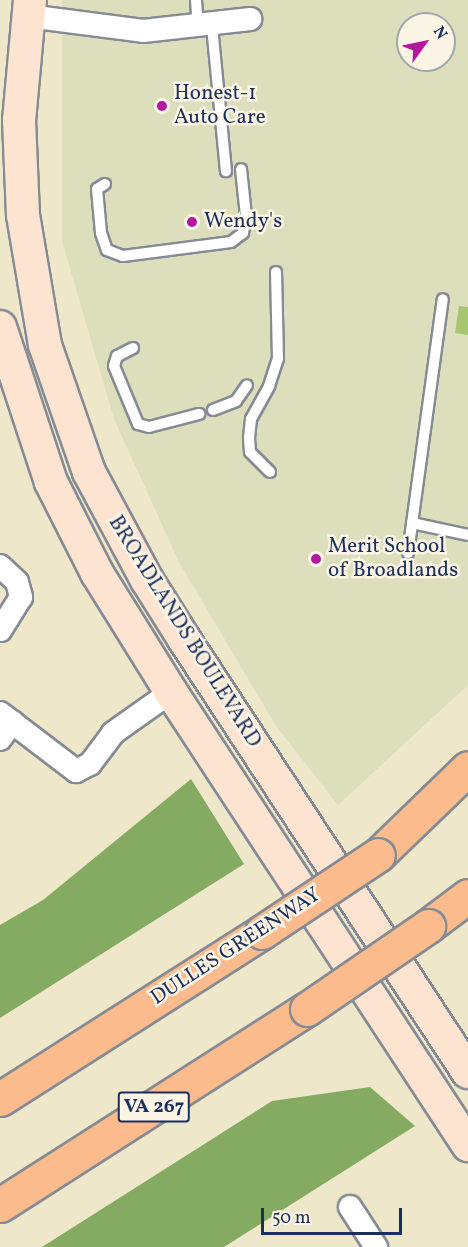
<!DOCTYPE html>
<html>
<head>
<meta charset="utf-8">
<style>
	body { margin:0 }
	#map { position:relative; width:468px; height:1247px; overflow:hidden; background:#efe7ca; font-family:Vollkorn,serif }
	div>[style] { position:absolute }
	.built>* { inset:0; background:#dcdebc }
	.green>* { inset:0; background:#a5c66e }
	.forest>* { inset:0; background:#84ab61 }
	.roads { filter:drop-shadow(2px 0 #858b94) drop-shadow(-2px 0 #858b94) drop-shadow(0 2px #858b94) drop-shadow(0 -2px #858b94) }
	.lane>* { height:10px; margin:-5px; padding:0 5px; transform-origin:5px; border-radius:5px; background:#fff }
	.street>* { height:22px; margin:-11px; padding:0 11px; transform-origin:11px; border-radius:11px; background:#fff }
	.secondary>* { height:32px; margin:-16px; padding:0 16px; transform-origin:16px; border-radius:16px; background:#fde4d1 }
	.highway>* { height:33px; margin:-16.5px; padding:0 16.5px; transform-origin:16.5px; border-radius:16.5px; background:#fbbb8d }
	.bridges { filter:drop-shadow(2px 0 #858b94) drop-shadow(-2px 0 #858b94) drop-shadow(0 2px #858b94) drop-shadow(0 -2px #858b94) }
	.highway-bridge>* { height:33px; margin:-16.5px; padding:0 16.5px; transform-origin:16.5px; border-radius:16.5px; background:#fbbb8d }
	.dots>* { width:16px; height:16px; translate:-50% -50%; box-sizing:border-box; border:3px solid #fcf5e5; border-radius:50% }
	span { translate:-50% -50%; white-space:nowrap; text-align:center; line-height:1.15; -webkit-text-stroke:5px #fcf5e5; paint-order:stroke }
	.shield-label span { padding:2px 4px; background:#fcf5e5; border:2px solid; border-radius:4px; -webkit-text-stroke-width:0 }
	.shield-label { font-size:20px; color:#1b2f5e; font-weight:700 }
	.poi-label { font-size:21px; color:#1b2f5e }
	.left { translate:0 -50%; text-align:left }
	.street-label { font-size:21px; color:#1b2f5e }
	.north { position:absolute; left:396px; top:12px; width:60px; height:60px; box-sizing:border-box; background:#fcf5e5; border:2px solid #a2a6af; border-radius:50%; rotate:57deg; font-size:16px; font-weight:700; line-height:24px; text-align:center; color:#1b2f5e }
	.north::after { content:''; display:block; margin:auto; width:21px; height:27px; background:#b5179e; clip-path:polygon(50% 0,100% 100%,50% 72%,0 100%) }
	.scale { position:absolute; left:261px; top:1208px; width:141px; height:27px; box-sizing:border-box; border:3px solid #1b2f5e; border-top:0; padding-left:8px; font-size:18px; line-height:21px; white-space:nowrap; color:#1b2f5e; -webkit-text-stroke:4px #fcf5e5; paint-order:stroke }
</style>
</head>
<body>
<div id="map">
	<div class="built">
		<i style="clip-path:polygon(evenodd,62px 0,468px 0,468px 685px,338px 805px,276px 726px,179px 562px,114px 419px,62px 241px,62px 0,408px 24px,444px 24px,444px 60px,408px 60px,408px 24px)"></i>
	</div>
	<div class="green">
		<i style="clip-path:polygon(459px 306px,468px 307px,468px 335px,455px 333px)"></i>
	</div>
	<div class="forest">
		<i style="clip-path:polygon(191px 779px,244px 864px,0 1018px,0 925px,43px 900px)"></i>
		<i style="clip-path:polygon(370px 1087px,415px 1126px,224px 1247px,42px 1247px,272px 1101px)"></i>
	</div>
	<div class="roads">
		<div class="lane">
			<i style="left:196px;top:0;width:27px;rotate:86deg"></i>
			<i style="left:212px;top:26px;width:146px;rotate:84.5deg"></i>
			<i style="left:105px;top:184px;width:9px;rotate:148deg"></i>
			<i style="left:97px;top:189px;width:44px;rotate:84.8deg"></i>
			<i style="left:101px;top:233px;width:18px;rotate:71deg"></i>
			<i style="left:107px;top:250px;width:17px;rotate:21deg"></i>
			<i style="left:123px;top:256px;width:109px;rotate:-7.4deg"></i>
			<i style="left:231px;top:242px;width:15px;rotate:-37deg"></i>
			<i style="left:243px;top:233px;width:17px;rotate:-80deg"></i>
			<i style="left:246px;top:216px;width:47px;rotate:-96.1deg"></i>
			<i style="left:133px;top:348px;width:18px;rotate:153deg"></i>
			<i style="left:117px;top:356px;width:10px;rotate:107deg"></i>
			<i style="left:114px;top:366px;width:63px;rotate:67.5deg"></i>
			<i style="left:138px;top:424px;width:11px;rotate:15deg"></i>
			<i style="left:149px;top:427px;width:52px;rotate:-14.6deg"></i>
			<i style="left:213px;top:410px;width:25px;rotate:-21deg"></i>
			<i style="left:236px;top:401px;width:19px;rotate:-55deg"></i>
			<i style="left:270px;top:472px;width:28px;rotate:-135deg"></i>
			<i style="left:250px;top:452px;width:14px;rotate:-94deg"></i>
			<i style="left:249px;top:438px;width:19px;rotate:-84deg"></i>
			<i style="left:251px;top:419px;width:38px;rotate:-61deg"></i>
			<i style="left:269px;top:386px;width:28px;rotate:-72deg"></i>
			<i style="left:278px;top:359px;width:87px;rotate:-91.3deg"></i>
			<i style="left:412px;top:523px;width:57px;rotate:12.1deg"></i>
			<i style="left:408px;top:553px;width:256px;rotate:-82.2deg"></i>
		</div>
		<div class="street">
			<i style="left:28px;top:16px;width:116px;rotate:7.4deg"></i>
			<i style="left:143px;top:31px;width:108px;rotate:-6.4deg"></i>
			<i style="left:0;top:566px;width:23px;rotate:43deg"></i>
			<i style="left:17px;top:582px;width:16px;rotate:75deg"></i>
			<i style="left:21px;top:597px;width:39px;rotate:122deg"></i>
			<i style="left:0;top:713px;width:96px;rotate:37.3deg"></i>
			<i style="left:76px;top:771px;width:16px;rotate:-27deg"></i>
			<i style="left:90px;top:764px;width:39px;rotate:-53deg"></i>
			<i style="left:113px;top:733px;width:71px;rotate:-35.3deg"></i>
			<i style="left:0;top:739px;width:21px;rotate:-53deg"></i>
			<i style="left:350px;top:1207px;width:48px;rotate:57deg"></i>
		</div>
		<div class="secondary">
			<i style="left:30px;top:0;width:121px;rotate:95.2deg"></i>
			<i style="left:19px;top:120px;width:95px;rotate:87.6deg"></i>
			<i style="left:23px;top:215px;width:132px;rotate:80.4deg"></i>
			<i style="left:45px;top:345px;width:134px;rotate:70.9deg"></i>
			<i style="left:89px;top:472px;width:123px;rotate:61.8deg"></i>
			<i style="left:147px;top:580px;width:70px;rotate:57.9deg"></i>
			<i style="left:184px;top:639px;width:518px;rotate:56.74deg"></i>
			<i style="left:0;top:327px;width:163px;rotate:71.8deg"></i>
			<i style="left:51px;top:482px;width:102px;rotate:63.2deg"></i>
			<i style="left:97px;top:573px;width:140px;rotate:58.1deg"></i>
			<i style="left:171px;top:692px;width:542px;rotate:56.75deg"></i>
		</div>
		<div class="highway">
			<i style="left:378px;top:855px;width:125px;rotate:-44deg"></i>
			<i style="left:428px;top:926px;width:50px;rotate:-36.9deg"></i>
			<i style="left:0;top:1099px;width:311px;rotate:-32.5deg"></i>
			<i style="left:0;top:1205px;width:364px;rotate:-32.6deg"></i>
		</div>
	</div>
	<div class="bridges">
		<div class="highway-bridge">
			<i style="left:262px;top:932px;width:139px;rotate:-33.6deg"></i>
			<i style="left:307px;top:1009px;width:147px;rotate:-34.4deg"></i>
		</div>
	</div>
	<div class="dots">
		<i style="left:162px;top:106px;background:#b5179e"></i>
		<i style="left:192px;top:222px;background:#b5179e"></i>
		<i style="left:316px;top:559px;background:#b5179e"></i>
	</div>
	<div class="shield-label">
		<span style="left:154px;top:1107px">VA 267</span>
	</div>
	<div class="poi-label">
		<span class="left" style="left:174px;top:106px">Honest-1<br>Auto Care</span>
		<span class="left" style="left:204px;top:222px">Wendy's</span>
		<span class="left" style="left:328px;top:559px">Merit School<br>of Broadlands</span>
	</div>
	<div class="street-label">
		<span style="left:184px;top:632px;rotate:58deg">BROADLANDS BOULEVARD</span>
		<span style="left:236px;top:947px;rotate:-33deg">DULLES GREENWAY</span>
	</div>
	<div class="north">N</div>
	<div class="scale">50 m</div>
</div>
</body>
</html>
